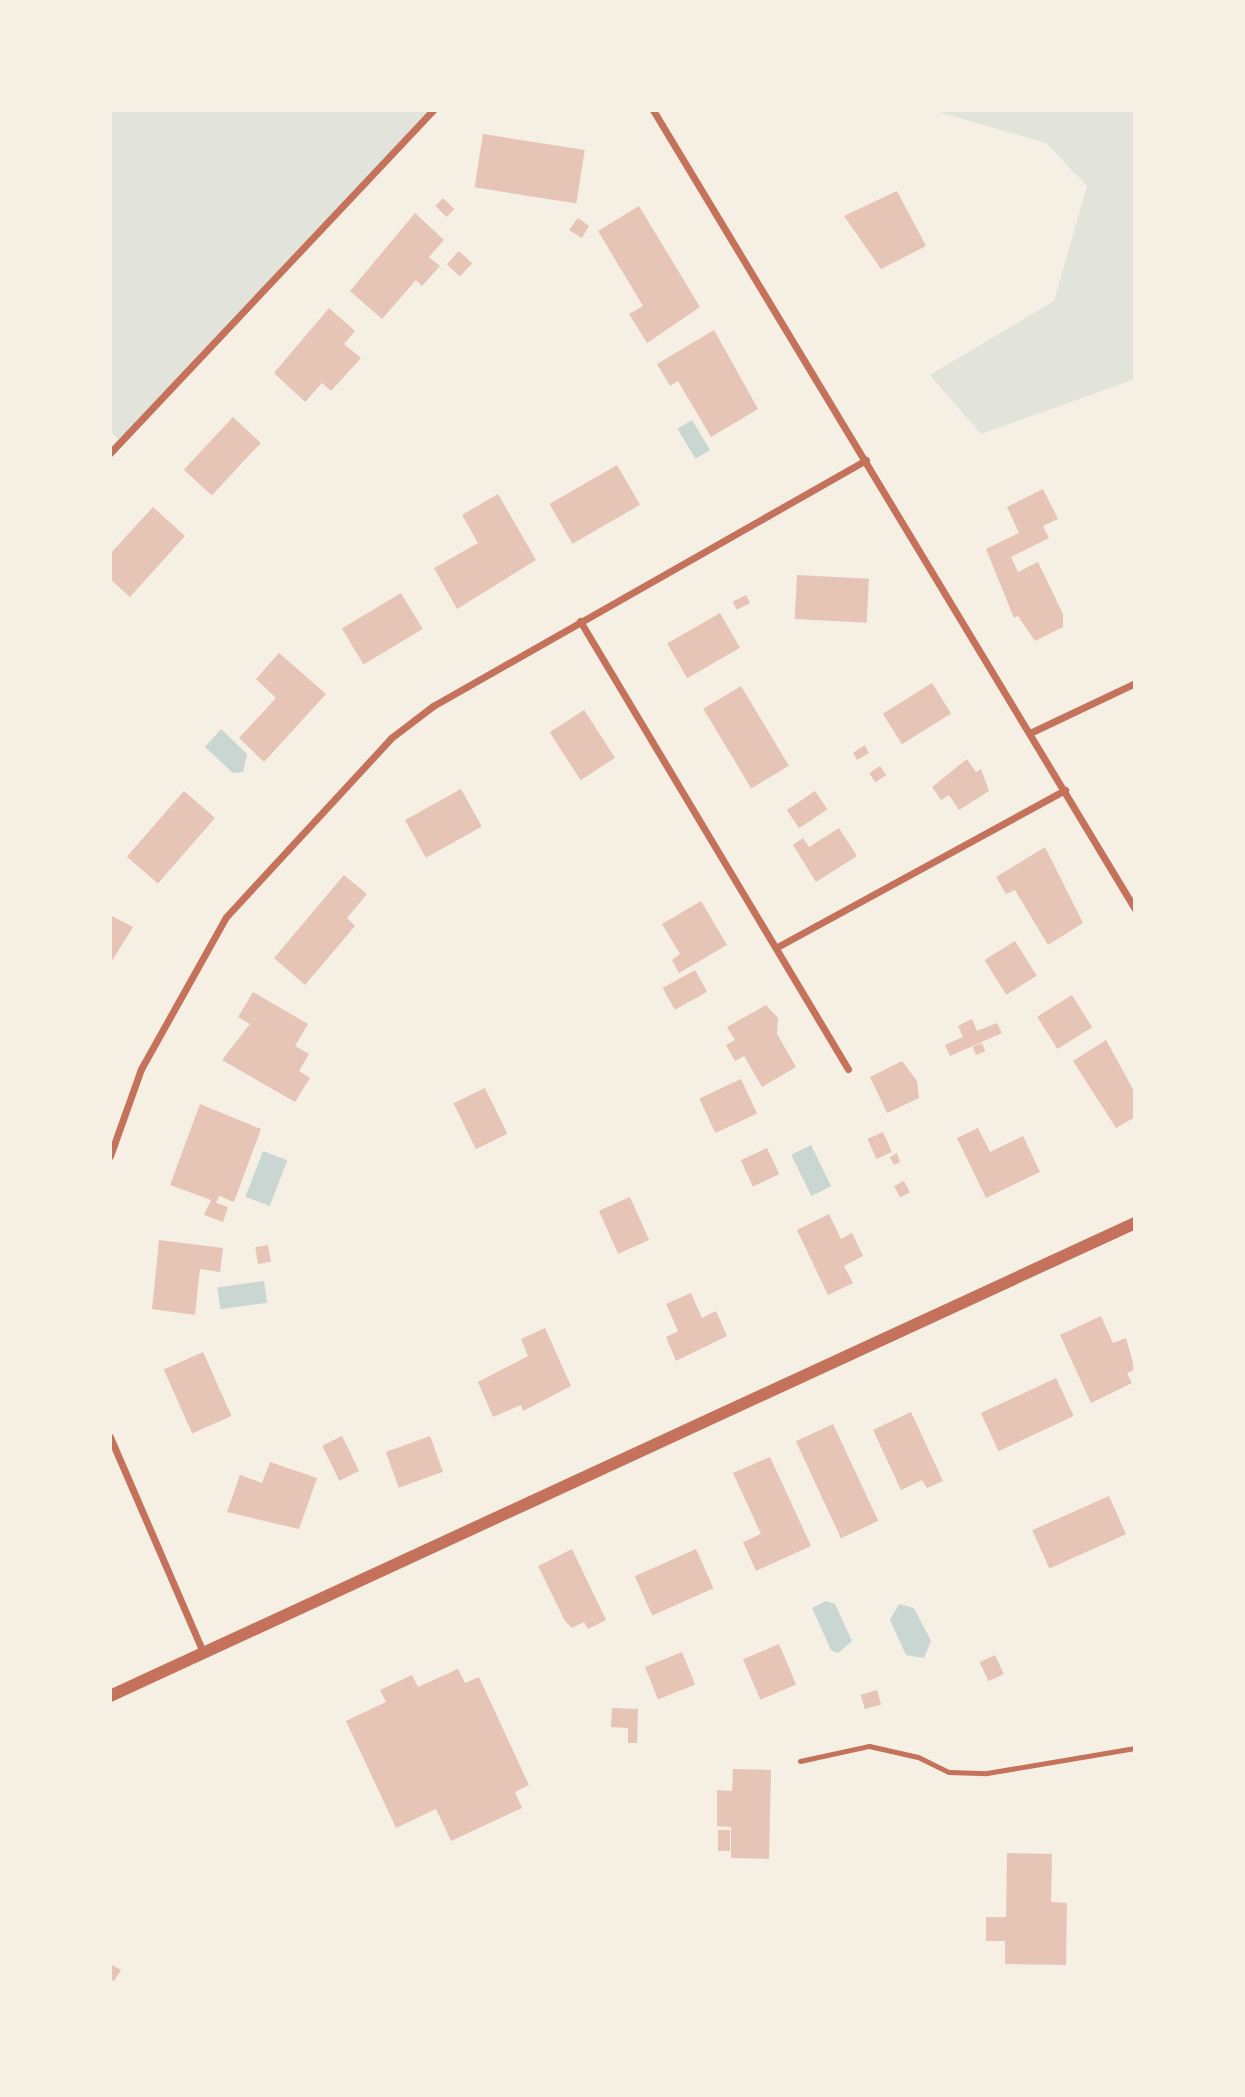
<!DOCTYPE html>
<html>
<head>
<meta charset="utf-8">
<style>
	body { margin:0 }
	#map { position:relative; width:1245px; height:2097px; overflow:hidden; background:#f6efe4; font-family:Rubik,sans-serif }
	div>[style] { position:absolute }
	.green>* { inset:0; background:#e2e4dc }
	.water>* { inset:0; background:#c9d6d2; transform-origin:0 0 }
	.building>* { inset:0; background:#e6c5b7; transform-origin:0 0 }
	.service>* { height:5px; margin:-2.5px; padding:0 2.5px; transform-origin:2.5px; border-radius:2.5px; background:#c5725c }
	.minor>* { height:7px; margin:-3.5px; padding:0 3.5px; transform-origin:3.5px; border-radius:3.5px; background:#c5725c }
	.tertiary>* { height:12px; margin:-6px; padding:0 6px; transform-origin:6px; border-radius:6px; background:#c5725c }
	span { translate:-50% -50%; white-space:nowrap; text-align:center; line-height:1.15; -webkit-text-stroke:7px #f6efe4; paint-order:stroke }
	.frame { position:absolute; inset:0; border:112px solid #f6efe4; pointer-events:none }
</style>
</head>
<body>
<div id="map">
	<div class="green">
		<i style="clip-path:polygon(110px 110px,431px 110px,122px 442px,110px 431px)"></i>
		<i style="clip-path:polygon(932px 110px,1135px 110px,1135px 379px,981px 434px,930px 375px,1054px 301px,1087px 186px,1046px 143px)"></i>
	</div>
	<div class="water">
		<i style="left:692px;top:420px;width:35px;height:17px;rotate:59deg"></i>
		<i style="clip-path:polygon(221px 729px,247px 754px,243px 772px,233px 773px,205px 747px)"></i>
		<i style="left:811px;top:1145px;width:46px;height:22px;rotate:64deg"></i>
		<i style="left:263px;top:1151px;width:26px;height:49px;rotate:21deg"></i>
		<i style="left:264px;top:1281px;width:22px;height:47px;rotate:82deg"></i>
		<i style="clip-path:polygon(826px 1601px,835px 1604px,852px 1641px,838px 1653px,831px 1650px,812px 1608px)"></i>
		<i style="clip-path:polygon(899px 1604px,914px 1608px,931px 1641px,924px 1658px,906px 1655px,890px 1620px)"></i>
	</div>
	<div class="building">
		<i style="left:483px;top:134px;width:103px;height:54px;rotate:9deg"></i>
		<i style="clip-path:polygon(897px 191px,926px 246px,881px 269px,844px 216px)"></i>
		<i style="left:443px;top:198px;width:16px;height:11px;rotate:45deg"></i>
		<i style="clip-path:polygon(639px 206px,700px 307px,647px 343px,629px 314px,643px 306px,598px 231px)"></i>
		<i style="clip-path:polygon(415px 213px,444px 240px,429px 257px,440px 266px,422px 286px,416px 280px,382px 319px,350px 291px)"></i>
		<i style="clip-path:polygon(578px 218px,589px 226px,582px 238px,569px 230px)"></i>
		<i style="left:459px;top:251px;width:18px;height:18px;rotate:43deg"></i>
		<i style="clip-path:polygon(329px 308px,355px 331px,344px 344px,361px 358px,331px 391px,322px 383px,305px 402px,274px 373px)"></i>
		<i style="clip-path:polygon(714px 330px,758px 409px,711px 437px,678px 381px,670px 386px,657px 364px)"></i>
		<i style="left:233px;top:417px;width:38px;height:72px;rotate:43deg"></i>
		<i style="left:617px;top:465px;width:46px;height:78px;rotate:60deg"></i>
		<i style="clip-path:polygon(1043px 489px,1058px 519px,1043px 526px,1049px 538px,1011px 557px,1018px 572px,1038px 562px,1063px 614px,1063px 627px,1035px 641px,1018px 616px,1014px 618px,986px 549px,1019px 533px,1007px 507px)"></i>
		<i style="clip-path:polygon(498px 494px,536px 560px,457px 609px,434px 568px,478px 543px,462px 515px)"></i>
		<i style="clip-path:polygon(153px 507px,185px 536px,130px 597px,110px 579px,110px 554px)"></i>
		<i style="left:797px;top:575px;width:72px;height:44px;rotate:3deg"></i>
		<i style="left:401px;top:593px;width:42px;height:69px;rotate:59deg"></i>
		<i style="left:746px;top:595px;width:9px;height:15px;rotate:63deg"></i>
		<i style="left:720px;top:613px;width:40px;height:61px;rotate:60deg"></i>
		<i style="clip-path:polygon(279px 653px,326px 694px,264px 762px,239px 738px,276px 698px,256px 679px)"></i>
		<i style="left:932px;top:683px;width:36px;height:58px;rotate:58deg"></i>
		<i style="left:741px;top:686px;width:93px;height:44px;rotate:59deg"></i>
		<i style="left:584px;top:710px;width:57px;height:41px;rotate:57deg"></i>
		<i style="clip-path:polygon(865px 745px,869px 753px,857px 760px,853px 753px)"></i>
		<i style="clip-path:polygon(967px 759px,976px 772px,981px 769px,989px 791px,959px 810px,949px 795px,941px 800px,932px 787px)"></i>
		<i style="left:880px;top:766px;width:11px;height:13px;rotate:56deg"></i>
		<i style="left:461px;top:789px;width:43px;height:64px;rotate:61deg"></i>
		<i style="left:184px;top:791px;width:41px;height:87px;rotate:41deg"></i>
		<i style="left:815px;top:791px;width:22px;height:34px;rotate:56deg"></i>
		<i style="clip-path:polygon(839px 828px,857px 856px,816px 882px,793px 845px,803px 838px,809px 847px)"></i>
		<i style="clip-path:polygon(1045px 847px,1083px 923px,1048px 945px,1015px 890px,1006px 894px,996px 877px)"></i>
		<i style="clip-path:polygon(344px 875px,367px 894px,347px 918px,355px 926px,305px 985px,274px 958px)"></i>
		<i style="clip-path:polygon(701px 901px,727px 945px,679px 973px,672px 960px,680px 954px,662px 924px)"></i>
		<i style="clip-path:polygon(110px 915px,133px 927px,110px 964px)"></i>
		<i style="left:1015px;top:941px;width:41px;height:36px;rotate:58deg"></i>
		<i style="left:695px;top:970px;width:25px;height:37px;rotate:61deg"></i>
		<i style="clip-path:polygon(253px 992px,308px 1024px,295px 1046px,309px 1054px,299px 1071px,310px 1078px,295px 1102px,222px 1060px,250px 1024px,238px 1017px)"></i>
		<i style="left:1072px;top:995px;width:38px;height:41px;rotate:58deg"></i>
		<i style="clip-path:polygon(766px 1005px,778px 1018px,777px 1034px,796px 1067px,762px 1087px,744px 1056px,735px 1061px,726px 1045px,735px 1040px,727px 1027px)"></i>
		<i style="clip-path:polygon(972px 1019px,977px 1031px,997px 1023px,1002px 1033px,950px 1056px,945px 1045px,963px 1037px,958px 1026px)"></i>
		<i style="clip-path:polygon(1106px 1040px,1135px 1093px,1135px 1117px,1116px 1128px,1073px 1061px)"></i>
		<i style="left:982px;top:1043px;width:9px;height:10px;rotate:69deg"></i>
		<i style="clip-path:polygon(902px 1061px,917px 1081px,919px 1098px,887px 1113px,870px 1077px)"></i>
		<i style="left:741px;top:1079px;width:38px;height:46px;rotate:65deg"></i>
		<i style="left:485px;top:1088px;width:51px;height:35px;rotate:64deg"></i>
		<i style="clip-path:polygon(200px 1104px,261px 1129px,234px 1202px,219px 1196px,216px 1203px,228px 1207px,223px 1222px,204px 1215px,211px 1200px,170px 1185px)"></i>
		<i style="clip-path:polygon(978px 1128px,990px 1152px,1023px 1136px,1040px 1172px,986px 1198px,957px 1138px)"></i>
		<i style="left:883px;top:1132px;width:22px;height:17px;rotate:66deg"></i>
		<i style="left:767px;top:1148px;width:29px;height:29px;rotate:65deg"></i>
		<i style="clip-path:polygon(897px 1153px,900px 1162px,894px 1165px,890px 1157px)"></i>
		<i style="left:904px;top:1181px;width:13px;height:11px;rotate:63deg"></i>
		<i style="left:630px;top:1197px;width:47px;height:34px;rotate:66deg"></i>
		<i style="clip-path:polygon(829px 1214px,841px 1239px,852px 1233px,863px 1256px,844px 1266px,853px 1283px,828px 1295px,797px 1230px)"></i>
		<i style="clip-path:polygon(159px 1240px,223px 1248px,220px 1272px,200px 1269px,195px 1315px,152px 1309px)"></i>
		<i style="left:268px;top:1245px;width:17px;height:13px;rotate:80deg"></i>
		<i style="clip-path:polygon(691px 1293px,702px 1318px,716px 1311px,727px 1336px,676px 1361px,666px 1337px,678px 1331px,666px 1304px)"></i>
		<i style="clip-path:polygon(1101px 1316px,1113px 1343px,1126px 1338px,1135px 1370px,1127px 1373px,1132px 1383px,1091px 1403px,1060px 1335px)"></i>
		<i style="clip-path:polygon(545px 1328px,571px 1386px,523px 1411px,521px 1405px,493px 1417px,478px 1382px,528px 1356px,521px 1339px)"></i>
		<i style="left:203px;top:1352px;width:70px;height:43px;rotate:66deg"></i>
		<i style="left:1056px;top:1378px;width:42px;height:83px;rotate:65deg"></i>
		<i style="clip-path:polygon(911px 1412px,943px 1481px,927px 1488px,922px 1480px,901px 1490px,873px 1430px)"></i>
		<i style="left:833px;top:1424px;width:107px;height:41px;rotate:65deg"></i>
		<i style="left:342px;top:1436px;width:39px;height:22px;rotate:64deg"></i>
		<i style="left:430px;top:1436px;width:38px;height:47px;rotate:70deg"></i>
		<i style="clip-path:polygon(770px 1457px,811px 1546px,756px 1571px,743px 1542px,761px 1534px,733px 1473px)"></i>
		<i style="clip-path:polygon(270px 1462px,317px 1478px,299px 1529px,227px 1512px,240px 1475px,262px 1483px)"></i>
		<i style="left:1109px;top:1496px;width:42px;height:84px;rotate:66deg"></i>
		<i style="clip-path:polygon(572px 1549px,606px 1620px,588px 1629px,584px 1622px,572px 1628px,565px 1621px,538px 1566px)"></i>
		<i style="left:696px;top:1549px;width:43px;height:67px;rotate:66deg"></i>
		<i style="left:779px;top:1644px;width:44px;height:39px;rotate:67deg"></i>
		<i style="left:682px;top:1652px;width:35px;height:40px;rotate:68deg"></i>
		<i style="left:995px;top:1655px;width:21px;height:17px;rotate:65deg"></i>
		<i style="clip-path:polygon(458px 1669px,465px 1683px,479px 1677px,529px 1785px,515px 1792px,522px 1808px,451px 1841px,436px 1809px,396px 1828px,346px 1721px,386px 1702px,380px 1690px,412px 1675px,418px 1687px)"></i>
		<i style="left:877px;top:1690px;width:15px;height:17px;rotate:74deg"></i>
		<i style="clip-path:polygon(612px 1708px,638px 1709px,637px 1743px,628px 1743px,628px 1728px,611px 1727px)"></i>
		<i style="clip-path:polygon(733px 1769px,771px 1770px,769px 1859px,731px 1858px,731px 1827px,717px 1826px,717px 1790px,732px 1791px)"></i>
		<i style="left:718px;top:1830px;width:12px;height:21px"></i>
		<i style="clip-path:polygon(1007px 1853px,1052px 1854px,1051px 1902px,1067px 1903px,1066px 1965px,1005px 1964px,1005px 1941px,986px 1941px,986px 1917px,1006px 1917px)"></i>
		<i style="clip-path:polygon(110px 1964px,121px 1970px,114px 1981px,110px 1979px)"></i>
	</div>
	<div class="service">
		<i style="left:800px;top:1761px;width:71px;rotate:-12.3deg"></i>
		<i style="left:869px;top:1746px;width:50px;rotate:12.7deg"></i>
		<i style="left:918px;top:1757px;width:34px;rotate:26deg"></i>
		<i style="left:949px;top:1772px;width:38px;rotate:2deg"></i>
		<i style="left:987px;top:1773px;width:150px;rotate:-9.6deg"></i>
	</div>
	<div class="minor">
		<i style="left:653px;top:110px;width:933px;rotate:58.9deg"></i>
		<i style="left:110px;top:453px;width:471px;rotate:-46.7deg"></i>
		<i style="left:580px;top:621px;width:522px;rotate:59.11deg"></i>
		<i style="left:1032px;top:732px;width:114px;rotate:-25.4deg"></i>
		<i style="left:779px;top:946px;width:326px;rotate:-28.6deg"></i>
		<i style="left:110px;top:1156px;width:92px;rotate:-70.4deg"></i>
		<i style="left:141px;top:1069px;width:174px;rotate:-60.8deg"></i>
		<i style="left:226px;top:917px;width:243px;rotate:-47.3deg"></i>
		<i style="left:391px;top:738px;width:53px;rotate:-37.3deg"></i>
		<i style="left:433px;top:706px;width:498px;rotate:-29.6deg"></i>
		<i style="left:110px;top:1437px;width:236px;rotate:66.6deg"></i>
	</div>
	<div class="tertiary">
		<i style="left:110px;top:1696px;width:1129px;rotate:-24.77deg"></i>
	</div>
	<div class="frame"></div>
</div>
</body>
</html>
